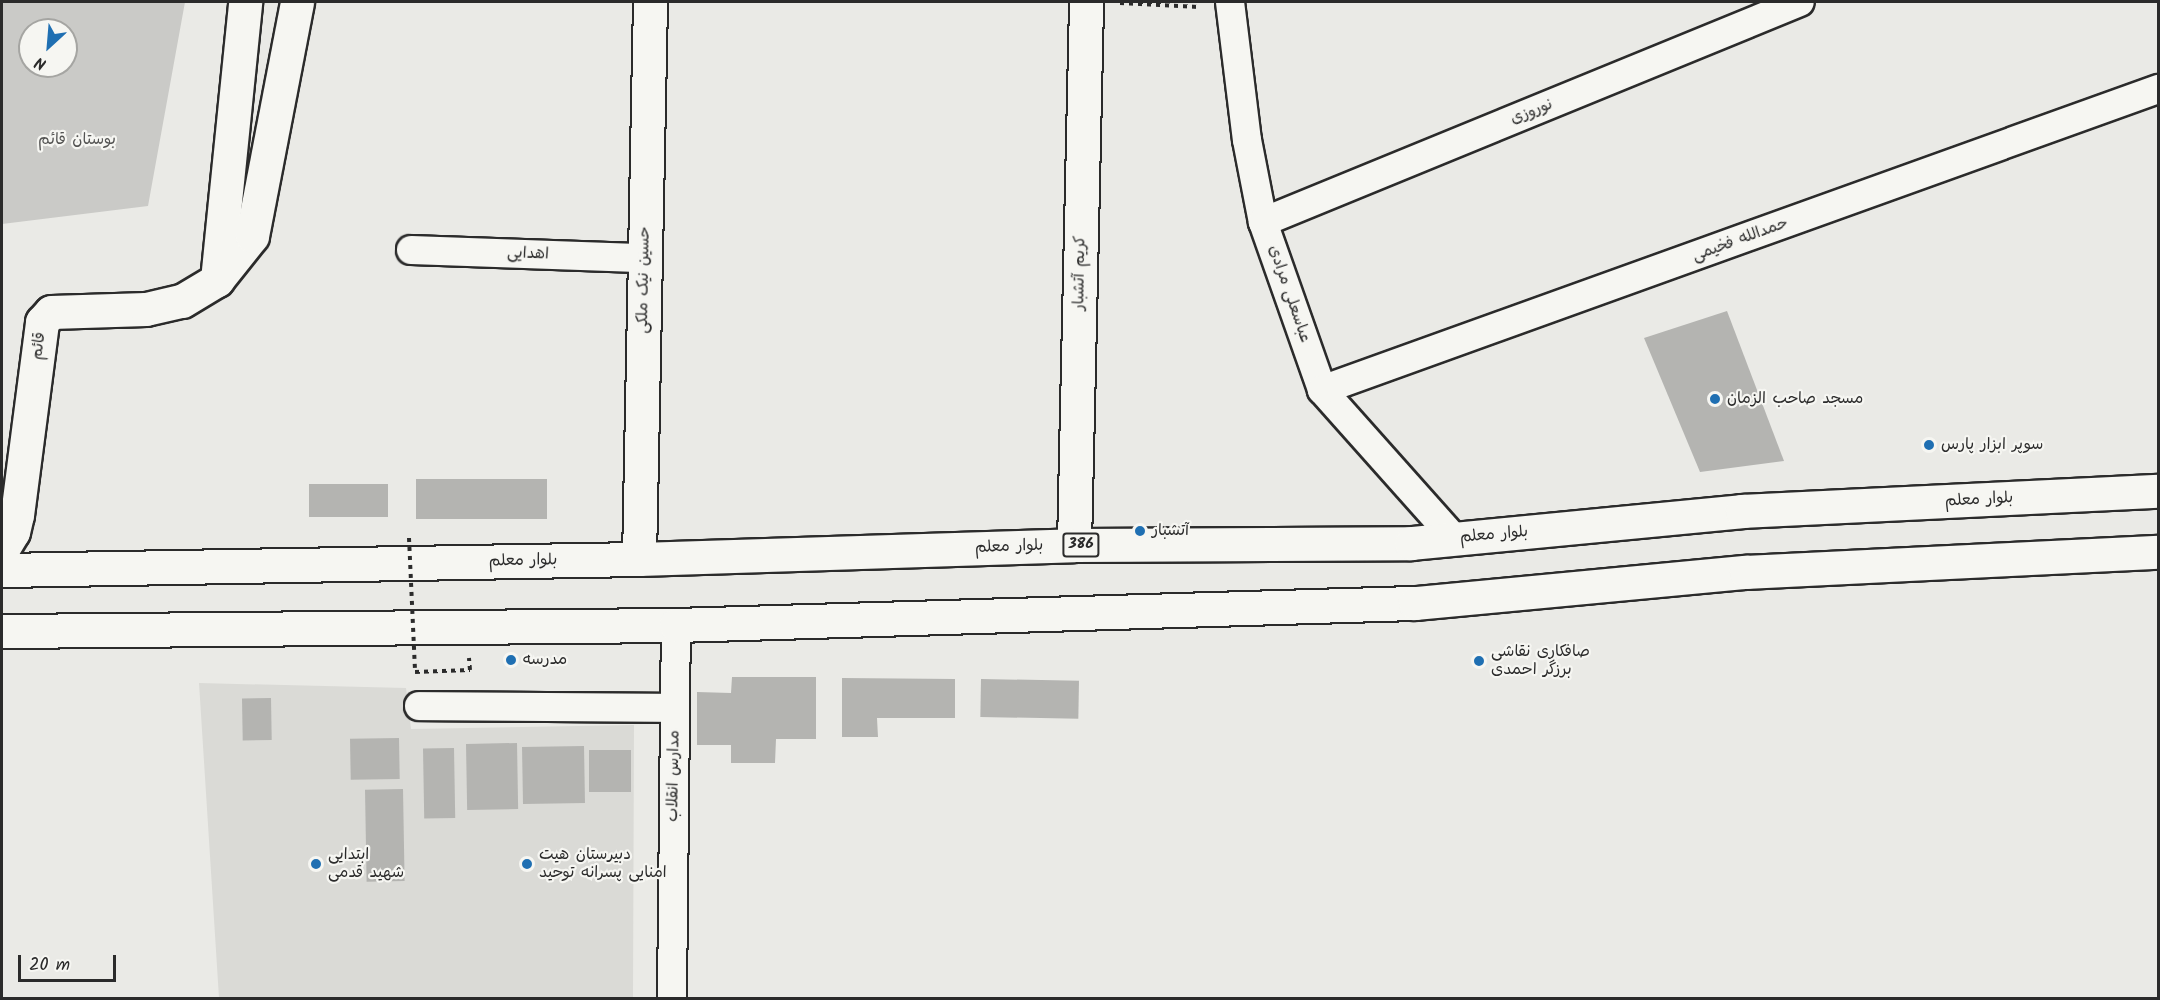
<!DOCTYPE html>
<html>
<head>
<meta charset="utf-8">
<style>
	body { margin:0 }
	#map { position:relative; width:2160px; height:1000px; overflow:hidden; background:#eaeae6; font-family:Kalam,"Playpen Sans Arabic",sans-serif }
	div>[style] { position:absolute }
	.built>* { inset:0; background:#dadad6 }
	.green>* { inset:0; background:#cacac7 }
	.building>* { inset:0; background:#b4b4b1; transform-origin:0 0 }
	.path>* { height:4px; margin-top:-2px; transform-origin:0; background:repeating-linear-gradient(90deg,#2b2b2b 0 4.5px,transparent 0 9px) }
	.roads { filter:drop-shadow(2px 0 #2b2b2b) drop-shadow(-2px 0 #2b2b2b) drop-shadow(0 2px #2b2b2b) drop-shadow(0 -2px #2b2b2b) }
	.street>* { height:28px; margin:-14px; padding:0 14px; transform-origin:14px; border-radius:14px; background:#f6f6f2 }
	.secondary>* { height:33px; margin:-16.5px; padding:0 16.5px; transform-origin:16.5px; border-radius:16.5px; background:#f6f6f2 }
	.primary>* { height:33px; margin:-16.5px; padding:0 16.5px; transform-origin:16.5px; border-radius:16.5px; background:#f6f6f2 }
	.path-bridge>* { height:4px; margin-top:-2px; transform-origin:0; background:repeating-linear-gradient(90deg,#2b2b2b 0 4.5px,transparent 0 9px) }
	.dots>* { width:16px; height:16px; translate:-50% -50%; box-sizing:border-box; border:3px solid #f6f6f2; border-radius:50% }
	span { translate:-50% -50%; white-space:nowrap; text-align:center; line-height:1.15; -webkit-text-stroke:4.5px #f6f6f2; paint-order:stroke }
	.shield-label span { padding:2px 4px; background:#f6f6f2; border:2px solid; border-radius:4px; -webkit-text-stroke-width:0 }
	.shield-label { font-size:15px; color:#2b2b2b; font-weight:700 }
	.street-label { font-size:16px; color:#2b2b2b }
	.park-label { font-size:16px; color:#535352 }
	.poi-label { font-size:16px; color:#2b2b2b }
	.left { translate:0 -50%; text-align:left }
	.frame { position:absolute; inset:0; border:3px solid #2b2b2b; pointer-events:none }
	.north { position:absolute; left:18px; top:18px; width:60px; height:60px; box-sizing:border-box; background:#f6f6f2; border:2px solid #a5a5a2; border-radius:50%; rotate:206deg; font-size:16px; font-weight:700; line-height:24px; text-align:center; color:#2b2b2b }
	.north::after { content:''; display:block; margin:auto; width:21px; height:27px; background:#1f6fb2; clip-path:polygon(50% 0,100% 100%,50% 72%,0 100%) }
	.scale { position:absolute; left:18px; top:955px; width:98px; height:27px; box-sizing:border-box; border:3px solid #2b2b2b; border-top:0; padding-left:8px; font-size:18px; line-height:21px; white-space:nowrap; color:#2b2b2b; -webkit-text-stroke:4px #f6f6f2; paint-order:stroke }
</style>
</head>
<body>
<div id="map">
	<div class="built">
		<i style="clip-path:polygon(199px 683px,406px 688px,411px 729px,634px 725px,633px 998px,219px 998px)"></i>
	</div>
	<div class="green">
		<i style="clip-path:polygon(evenodd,2px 2px,185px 2px,148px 206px,2px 224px,2px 2px,30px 30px,66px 30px,66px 66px,30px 66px,30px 30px)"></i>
	</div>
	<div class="building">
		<i style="clip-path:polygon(1727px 311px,1784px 461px,1700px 472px,1644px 338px)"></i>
		<i style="left:547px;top:479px;width:40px;height:131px;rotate:90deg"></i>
		<i style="left:309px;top:484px;width:79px;height:33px"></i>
		<i style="clip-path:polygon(732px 677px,816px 677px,816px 739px,776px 739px,775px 763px,731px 763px,731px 745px,697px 745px,697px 692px,731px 693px)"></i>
		<i style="clip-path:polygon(842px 678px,955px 679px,955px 718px,877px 718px,878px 737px,842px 737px)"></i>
		<i style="left:981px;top:679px;width:98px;height:38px;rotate:1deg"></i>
		<i style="left:271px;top:698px;width:42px;height:29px;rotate:89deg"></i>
		<i style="left:399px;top:738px;width:41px;height:49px;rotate:89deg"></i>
		<i style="left:517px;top:743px;width:66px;height:51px;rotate:89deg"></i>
		<i style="left:584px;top:746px;width:57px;height:62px;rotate:89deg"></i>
		<i style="left:454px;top:748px;width:70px;height:31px;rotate:89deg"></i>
		<i style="left:589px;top:750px;width:42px;height:42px"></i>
		<i style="left:403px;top:789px;width:92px;height:38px;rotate:89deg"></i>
	</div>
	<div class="path">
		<i style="left:1120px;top:3px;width:79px;rotate:2.9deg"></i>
		<i style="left:415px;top:672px;width:55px;rotate:-2.1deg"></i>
		<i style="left:470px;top:670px;width:12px;rotate:-95deg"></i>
	</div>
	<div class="roads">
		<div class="street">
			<i style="left:1230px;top:2px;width:139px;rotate:83deg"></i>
			<i style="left:1247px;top:140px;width:84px;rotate:79deg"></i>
			<i style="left:1263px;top:222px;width:178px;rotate:70.6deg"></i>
			<i style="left:1322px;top:390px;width:198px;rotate:48.3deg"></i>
			<i style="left:1263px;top:222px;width:580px;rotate:-22.28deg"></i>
			<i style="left:411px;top:250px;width:234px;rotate:2deg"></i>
			<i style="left:1322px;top:390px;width:889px;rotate:-19.8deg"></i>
			<i style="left:419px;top:706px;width:256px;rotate:0.4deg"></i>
			<i style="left:672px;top:998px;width:373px;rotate:-89.4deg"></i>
		</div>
		<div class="secondary">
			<i style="left:217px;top:280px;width:279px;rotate:-84.2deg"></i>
			<i style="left:1074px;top:545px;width:543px;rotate:-88.73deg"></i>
			<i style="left:2px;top:550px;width:21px;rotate:-59deg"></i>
			<i style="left:13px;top:532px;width:17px;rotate:-77deg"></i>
			<i style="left:17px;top:515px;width:195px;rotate:-82.6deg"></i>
			<i style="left:42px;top:322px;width:13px;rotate:-48deg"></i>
			<i style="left:51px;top:312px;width:95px;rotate:-1.8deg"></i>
			<i style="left:146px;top:309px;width:37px;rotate:-13deg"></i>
			<i style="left:182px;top:301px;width:41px;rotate:-31deg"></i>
			<i style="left:217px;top:280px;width:56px;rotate:-51.5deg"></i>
			<i style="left:252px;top:236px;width:238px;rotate:-79.1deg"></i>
			<i style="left:639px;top:559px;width:557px;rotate:-88.87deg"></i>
		</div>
		<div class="primary">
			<i style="left:2px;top:570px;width:637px;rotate:-0.99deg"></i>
			<i style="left:639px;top:559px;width:435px;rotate:-1.8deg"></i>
			<i style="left:1074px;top:545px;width:337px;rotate:-0.3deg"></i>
			<i style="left:1411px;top:543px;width:333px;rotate:-5.5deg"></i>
			<i style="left:1742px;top:511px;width:416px;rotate:-2.8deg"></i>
			<i style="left:2px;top:631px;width:674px;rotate:-0.51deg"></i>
			<i style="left:676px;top:625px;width:739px;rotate:-1.71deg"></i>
			<i style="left:1415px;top:603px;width:332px;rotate:-5.4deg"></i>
			<i style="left:1746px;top:572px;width:412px;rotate:-2.8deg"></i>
		</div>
	</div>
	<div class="path-bridge">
		<i style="left:409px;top:538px;width:134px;rotate:87.4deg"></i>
	</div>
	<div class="dots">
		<i style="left:1715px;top:399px;background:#1f6fb2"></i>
		<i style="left:1929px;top:445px;background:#1f6fb2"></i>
		<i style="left:1140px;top:531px;background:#1f6fb2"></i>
		<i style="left:511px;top:660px;background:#1f6fb2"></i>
		<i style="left:1479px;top:661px;background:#1f6fb2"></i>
		<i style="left:316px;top:864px;background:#1f6fb2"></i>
		<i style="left:527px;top:864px;background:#1f6fb2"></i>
	</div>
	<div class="shield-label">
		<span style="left:1081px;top:545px">386</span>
	</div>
	<div class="street-label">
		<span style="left:1532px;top:112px;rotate:-22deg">نوروزی</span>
		<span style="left:1740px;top:240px;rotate:-20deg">حمدالله فخیمی</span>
		<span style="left:528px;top:254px;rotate:2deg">اهدایی</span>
		<span style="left:1080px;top:273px;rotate:-89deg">کریم آتشبار</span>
		<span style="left:644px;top:280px;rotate:-89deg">حسین نیک ملکی</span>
		<span style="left:1289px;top:294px;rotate:71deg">عباسعلی مرادی</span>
		<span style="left:39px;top:346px;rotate:-83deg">قائم</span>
		<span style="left:1979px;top:500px;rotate:-3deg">بلوار معلم</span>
		<span style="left:1494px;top:535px;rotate:-5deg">بلوار معلم</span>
		<span style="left:1009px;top:547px;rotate:-2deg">بلوار معلم</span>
		<span style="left:523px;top:561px;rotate:-1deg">بلوار معلم</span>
		<span style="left:674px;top:776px;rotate:-89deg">مدارس انقلاب</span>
	</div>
	<div class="park-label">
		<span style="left:77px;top:140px">بوستان قائم</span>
	</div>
	<div class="poi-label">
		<span class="left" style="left:1727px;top:399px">مسجد صاحب الزمان</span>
		<span class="left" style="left:1941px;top:445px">سوپر ابزار پارس</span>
		<span class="left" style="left:1152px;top:531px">آتشبار</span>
		<span class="left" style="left:1491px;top:661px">صافکاری نقاشی<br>برزگر احمدی</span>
		<span class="left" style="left:523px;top:660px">مدرسه</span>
		<span class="left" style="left:328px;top:864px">ابتدایی<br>شهید قدمی</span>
		<span class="left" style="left:539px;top:864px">دبیرستان هیت<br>امنایی پسرانه توحید</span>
	</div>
	<div class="frame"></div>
	<div class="north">N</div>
	<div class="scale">20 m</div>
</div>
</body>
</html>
